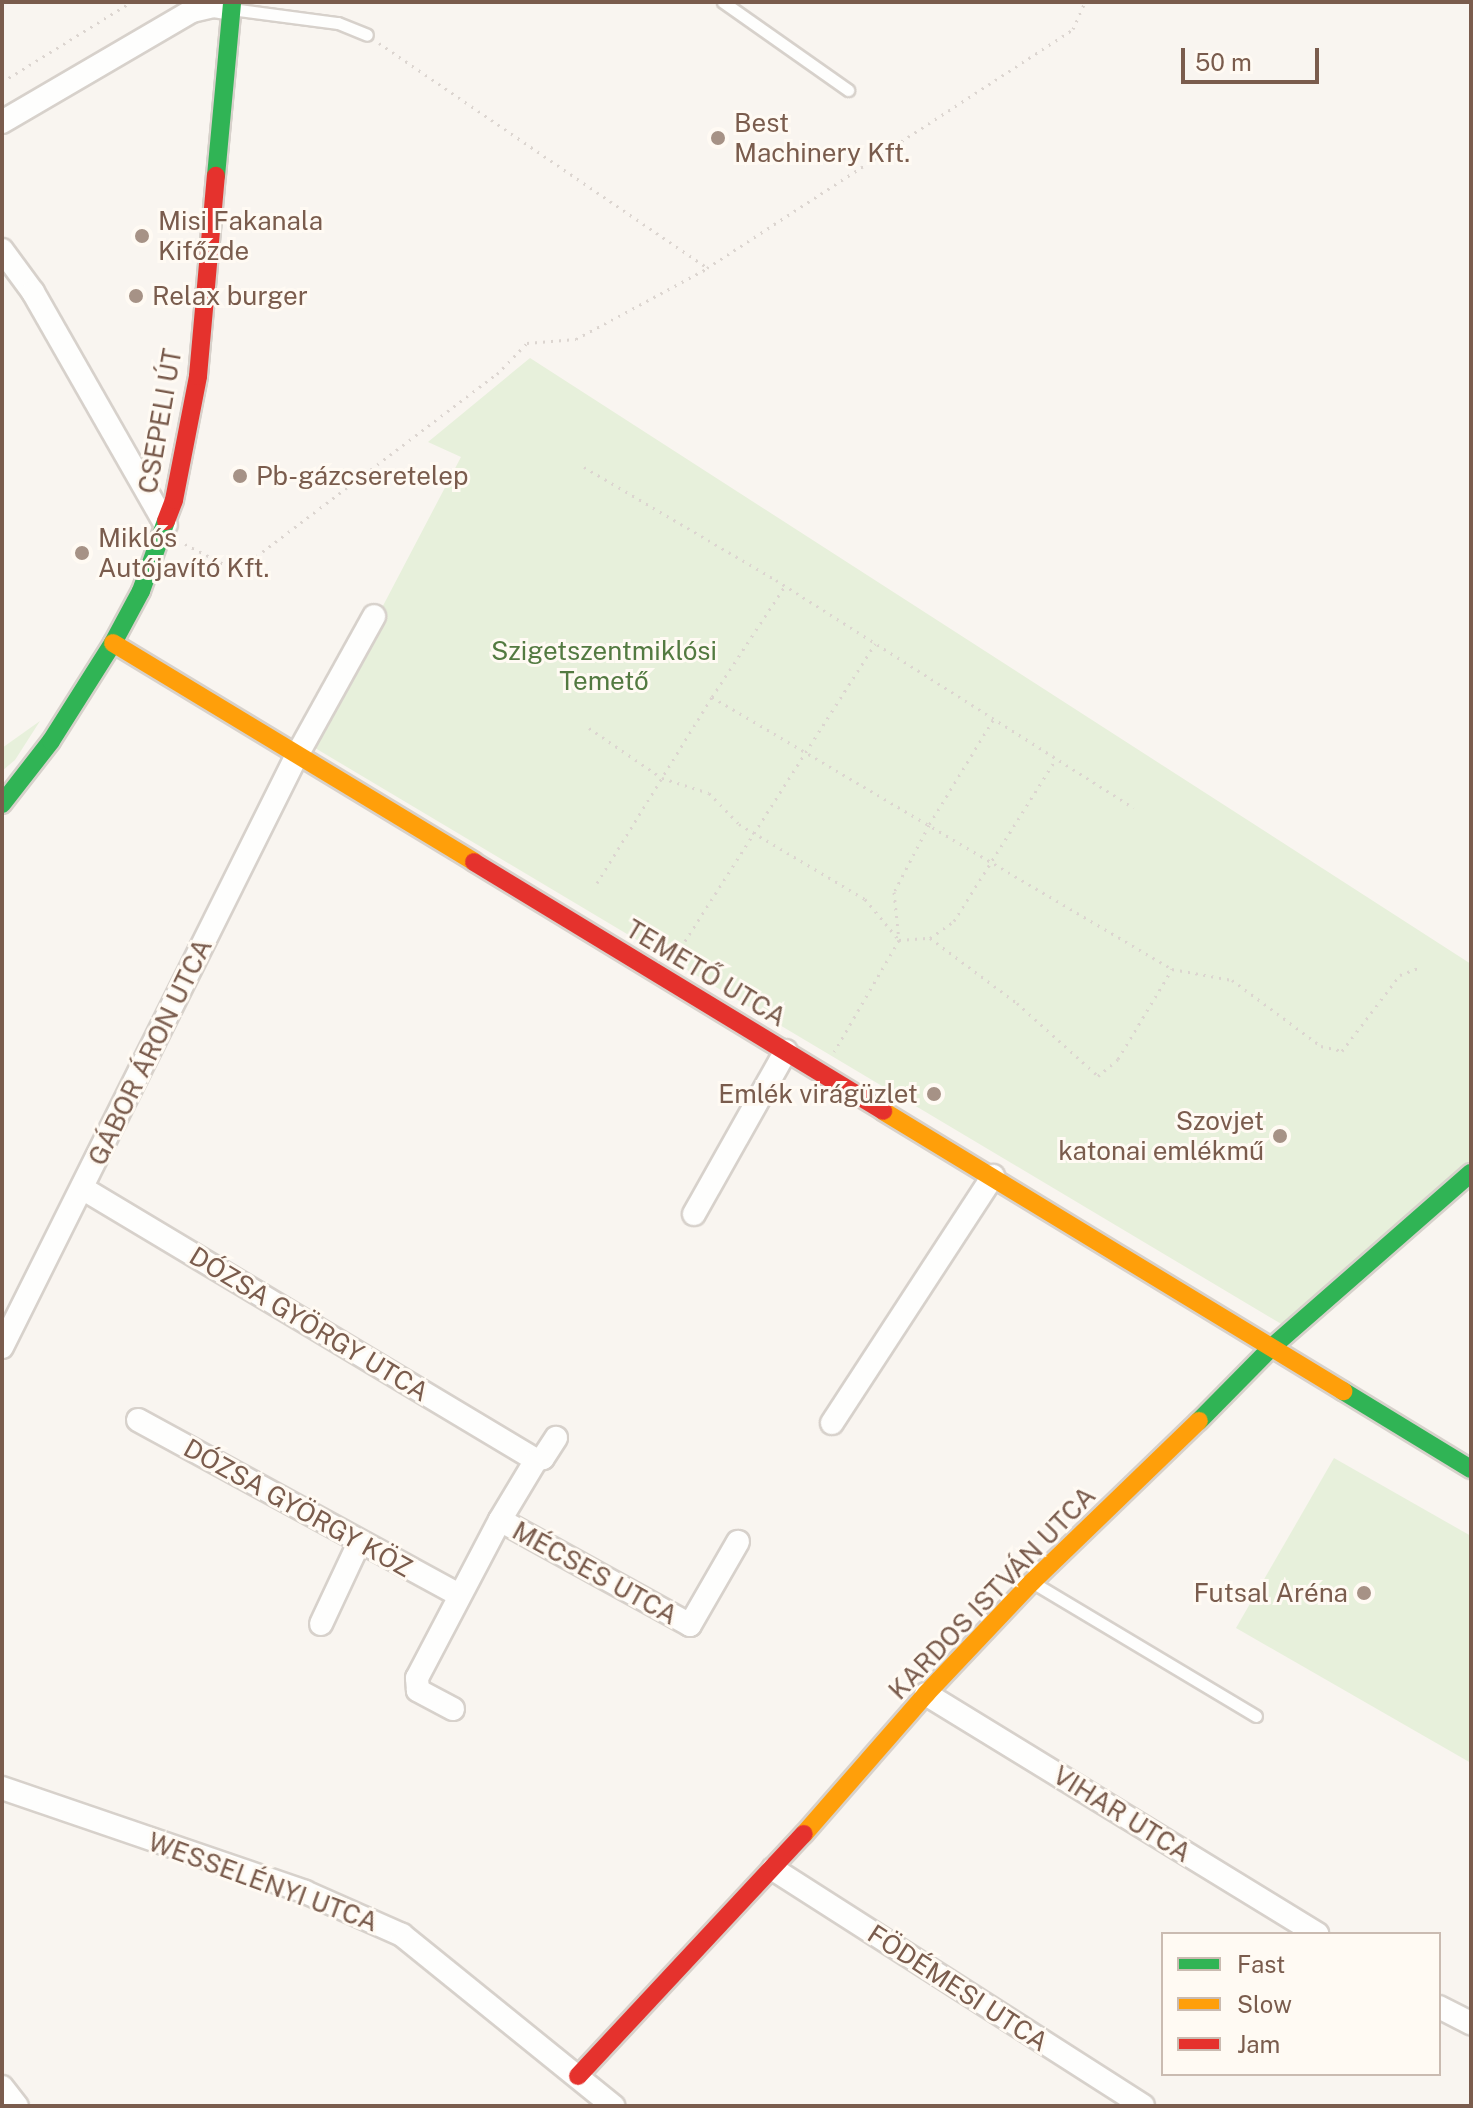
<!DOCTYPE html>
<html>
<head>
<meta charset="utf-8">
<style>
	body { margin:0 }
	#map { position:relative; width:1473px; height:2108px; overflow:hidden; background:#f9f5f0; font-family:"Public Sans",sans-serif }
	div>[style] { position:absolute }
	.green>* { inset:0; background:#e7f0db }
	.path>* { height:3px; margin-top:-1.5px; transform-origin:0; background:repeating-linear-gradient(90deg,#dcd5d0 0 2px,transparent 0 8px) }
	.roads { filter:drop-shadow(2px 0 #d7d1cb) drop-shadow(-2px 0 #d7d1cb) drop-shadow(0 2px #d7d1cb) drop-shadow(0 -2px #d7d1cb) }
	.lane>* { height:11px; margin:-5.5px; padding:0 5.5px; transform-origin:5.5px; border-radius:5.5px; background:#fefefd }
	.street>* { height:22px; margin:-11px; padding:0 11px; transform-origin:11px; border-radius:11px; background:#fefefd }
	.fast>* { height:18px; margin:-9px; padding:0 9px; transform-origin:9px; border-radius:9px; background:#30b455 }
	.slow>* { height:18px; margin:-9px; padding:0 9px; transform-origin:9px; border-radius:9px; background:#ff9f0a }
	.jam>* { height:18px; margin:-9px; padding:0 9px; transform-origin:9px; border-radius:9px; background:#e5322d }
	.dots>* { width:22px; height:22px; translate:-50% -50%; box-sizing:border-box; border:4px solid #fffaf3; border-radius:50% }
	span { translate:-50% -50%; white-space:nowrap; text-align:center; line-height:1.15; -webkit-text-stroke:6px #fffaf3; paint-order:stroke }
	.poi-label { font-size:26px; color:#7a5c4d }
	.left { translate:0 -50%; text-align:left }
	.right { translate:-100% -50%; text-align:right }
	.street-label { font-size:26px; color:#7a5c4d }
	.park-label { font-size:26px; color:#537a41 }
	.frame { position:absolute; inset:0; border:4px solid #7a5c4d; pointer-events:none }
	.legend { position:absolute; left:1161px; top:1932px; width:280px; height:144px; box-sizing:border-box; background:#fffaf3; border:2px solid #cabbb1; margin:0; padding:10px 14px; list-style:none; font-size:24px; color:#7a5c4d }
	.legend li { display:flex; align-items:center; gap:16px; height:40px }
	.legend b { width:40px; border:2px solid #cabbb1 }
	.scale { position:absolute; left:1181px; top:48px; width:138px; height:36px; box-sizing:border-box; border:4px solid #7a5c4d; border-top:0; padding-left:10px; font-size:24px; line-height:28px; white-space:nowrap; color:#7a5c4d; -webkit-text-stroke:6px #fffaf3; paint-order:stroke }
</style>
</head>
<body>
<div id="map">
	<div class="green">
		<i style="clip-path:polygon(530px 358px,1471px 964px,1471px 1161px,1283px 1325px,310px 745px,461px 457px,428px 442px)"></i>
		<i style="clip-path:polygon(40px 721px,15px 760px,2px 771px,2px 748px)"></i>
		<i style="clip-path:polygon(1334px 1458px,1471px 1536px,1471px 1763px,1236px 1628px)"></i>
	</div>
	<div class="path">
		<i style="left:379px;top:43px;width:398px;rotate:34.4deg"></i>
		<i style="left:707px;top:268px;width:437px;rotate:-33.1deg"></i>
		<i style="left:1073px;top:29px;width:30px;rotate:-66deg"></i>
		<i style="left:2px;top:82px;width:152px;rotate:-31.8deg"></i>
		<i style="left:584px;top:467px;width:223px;rotate:30.5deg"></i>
		<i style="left:776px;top:580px;width:424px;rotate:32.5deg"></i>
		<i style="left:185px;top:544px;width:59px;rotate:27.4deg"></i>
		<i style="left:237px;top:571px;width:326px;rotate:-37.2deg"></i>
		<i style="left:497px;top:374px;width:43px;rotate:-45.9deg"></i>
		<i style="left:527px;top:343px;width:49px;rotate:-4.7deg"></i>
		<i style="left:576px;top:339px;width:148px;rotate:-28.3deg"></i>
		<i style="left:712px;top:697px;width:534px;rotate:30.6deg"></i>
		<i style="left:993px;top:720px;width:123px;rotate:121.4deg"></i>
		<i style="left:929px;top:825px;width:76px;rotate:117.6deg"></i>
		<i style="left:894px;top:892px;width:48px;rotate:84.1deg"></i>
		<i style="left:899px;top:940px;width:31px;rotate:-4deg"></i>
		<i style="left:930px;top:938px;width:29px;rotate:-35deg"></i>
		<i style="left:954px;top:921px;width:191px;rotate:-57.8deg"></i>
		<i style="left:589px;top:728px;width:88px;rotate:34.4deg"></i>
		<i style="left:662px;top:778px;width:49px;rotate:17.7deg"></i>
		<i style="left:709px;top:793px;width:43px;rotate:45.9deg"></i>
		<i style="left:739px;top:824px;width:147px;rotate:30.8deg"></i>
		<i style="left:865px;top:899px;width:53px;rotate:50.3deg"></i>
		<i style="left:899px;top:940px;width:129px;rotate:120.1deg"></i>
		<i style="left:597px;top:883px;width:219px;rotate:-58.3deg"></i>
		<i style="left:712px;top:697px;width:133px;rotate:-56.7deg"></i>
		<i style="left:930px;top:938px;width:109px;rotate:36.8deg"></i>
		<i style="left:1017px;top:1003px;width:109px;rotate:42deg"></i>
		<i style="left:1098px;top:1076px;width:26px;rotate:-40deg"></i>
		<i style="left:1118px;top:1059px;width:105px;rotate:-59deg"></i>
		<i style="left:1172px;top:969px;width:61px;rotate:10.4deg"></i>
		<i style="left:1232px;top:980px;width:111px;rotate:36.6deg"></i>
		<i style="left:1321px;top:1046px;width:22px;rotate:13deg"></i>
		<i style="left:1342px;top:1051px;width:96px;rotate:-52.7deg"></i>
		<i style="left:1400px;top:975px;width:22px;rotate:-21deg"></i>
		<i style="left:685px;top:941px;width:353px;rotate:-57.4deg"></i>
	</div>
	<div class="roads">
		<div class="lane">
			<i style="left:723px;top:2px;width:153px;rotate:35.1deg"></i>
			<i style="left:231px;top:9px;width:108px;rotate:7.5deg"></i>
			<i style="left:338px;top:23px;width:31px;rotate:22deg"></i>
			<i style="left:1032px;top:1582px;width:261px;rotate:30.9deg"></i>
		</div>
		<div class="street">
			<i style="left:2px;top:122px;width:220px;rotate:-30.3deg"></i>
			<i style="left:192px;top:11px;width:22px;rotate:-13deg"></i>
			<i style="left:213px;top:6px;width:18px;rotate:9deg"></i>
			<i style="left:2px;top:250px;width:52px;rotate:53.6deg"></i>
			<i style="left:33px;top:292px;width:268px;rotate:60.3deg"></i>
			<i style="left:82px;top:1188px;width:529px;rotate:30.93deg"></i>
			<i style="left:694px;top:1214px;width:187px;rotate:-60.6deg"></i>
			<i style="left:2px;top:1347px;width:659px;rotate:-63.51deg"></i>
			<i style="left:296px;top:757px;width:161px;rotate:-61deg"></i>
			<i style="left:138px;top:1420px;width:366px;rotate:28.6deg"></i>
			<i style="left:832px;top:1423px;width:295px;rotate:-56.9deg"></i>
			<i style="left:500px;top:1520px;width:217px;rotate:28.9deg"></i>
			<i style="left:690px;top:1625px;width:96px;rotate:-60deg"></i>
			<i style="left:321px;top:1624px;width:89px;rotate:-64.9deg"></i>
			<i style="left:926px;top:1694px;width:459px;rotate:31.5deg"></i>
			<i style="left:453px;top:1709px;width:40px;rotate:-152deg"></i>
			<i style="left:418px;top:1690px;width:12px;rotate:-95deg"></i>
			<i style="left:417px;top:1678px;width:178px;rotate:-62.3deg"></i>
			<i style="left:500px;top:1520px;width:70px;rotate:-59deg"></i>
			<i style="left:536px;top:1460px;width:7px;rotate:-16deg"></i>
			<i style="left:543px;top:1458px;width:24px;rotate:-57deg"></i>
			<i style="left:2px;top:1788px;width:320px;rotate:18.9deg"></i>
			<i style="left:305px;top:1892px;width:106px;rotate:23.9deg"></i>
			<i style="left:402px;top:1935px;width:272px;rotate:39deg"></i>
			<i style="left:773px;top:1869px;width:439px;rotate:32.6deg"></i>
			<i style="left:1439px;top:2007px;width:36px;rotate:27deg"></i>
			<i style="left:2px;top:2087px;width:24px;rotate:52deg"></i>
		</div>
		<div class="fast">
			<i style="left:216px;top:176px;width:175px;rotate:-84.7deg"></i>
			<i style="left:2px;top:804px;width:80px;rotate:-52.1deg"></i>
			<i style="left:51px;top:741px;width:116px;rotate:-57.7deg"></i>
			<i style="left:113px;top:643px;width:59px;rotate:-61.7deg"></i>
			<i style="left:141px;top:591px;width:74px;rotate:-70.3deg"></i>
			<i style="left:1343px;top:1391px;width:150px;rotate:31.4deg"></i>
			<i style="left:1199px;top:1421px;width:104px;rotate:-45.4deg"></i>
			<i style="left:1272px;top:1347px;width:264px;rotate:-41.2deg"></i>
		</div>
		<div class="slow">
			<i style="left:113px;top:643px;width:422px;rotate:31.2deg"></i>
			<i style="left:883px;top:1111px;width:539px;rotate:31.33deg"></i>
			<i style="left:804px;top:1834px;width:186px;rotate:-48.9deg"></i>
			<i style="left:926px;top:1694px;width:154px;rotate:-46.6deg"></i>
			<i style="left:1032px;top:1582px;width:232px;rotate:-44deg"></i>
		</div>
		<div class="jam">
			<i style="left:166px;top:521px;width:22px;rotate:-69deg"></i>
			<i style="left:174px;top:500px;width:126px;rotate:-79deg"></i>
			<i style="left:198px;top:376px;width:201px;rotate:-84.9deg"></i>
			<i style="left:474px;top:862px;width:479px;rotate:31.3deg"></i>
			<i style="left:578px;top:2076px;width:331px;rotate:-47deg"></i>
		</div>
	</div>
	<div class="dots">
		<i style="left:718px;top:138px;background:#a69286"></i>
		<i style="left:142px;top:236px;background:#a69286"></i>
		<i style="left:136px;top:296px;background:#a69286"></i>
		<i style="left:240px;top:476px;background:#a69286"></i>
		<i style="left:82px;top:553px;background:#a69286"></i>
		<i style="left:934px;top:1094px;background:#a69286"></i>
		<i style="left:1280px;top:1136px;background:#a69286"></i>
		<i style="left:1364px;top:1593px;background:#a69286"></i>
	</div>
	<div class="poi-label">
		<span class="left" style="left:734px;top:138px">Best<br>Machinery Kft.</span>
		<span class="left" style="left:158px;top:236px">Misi Fakanala<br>Kifőzde</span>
		<span class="left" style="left:152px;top:296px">Relax burger</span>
		<span class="left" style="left:256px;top:476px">Pb-gázcseretelep</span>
		<span class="left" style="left:98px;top:553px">Miklós<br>Autójavító Kft.</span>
		<span class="right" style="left:918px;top:1094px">Emlék virágüzlet</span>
		<span class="right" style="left:1264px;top:1136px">Szovjet<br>katonai emlékmű</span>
		<span class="right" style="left:1348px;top:1593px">Futsal Aréna</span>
	</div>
	<div class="street-label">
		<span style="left:160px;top:421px;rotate:-80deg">CSEPELI ÚT</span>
		<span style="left:706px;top:973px;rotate:31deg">TEMETŐ UTCA</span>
		<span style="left:150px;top:1052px;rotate:-64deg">GÁBOR ÁRON UTCA</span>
		<span style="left:309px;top:1324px;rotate:31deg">DÓZSA GYÖRGY UTCA</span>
		<span style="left:298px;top:1508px;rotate:29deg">DÓZSA GYÖRGY KÖZ</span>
		<span style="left:595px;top:1573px;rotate:29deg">MÉCSES UTCA</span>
		<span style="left:992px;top:1593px;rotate:-46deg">KARDOS ISTVÁN UTCA</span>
		<span style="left:1122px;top:1814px;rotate:32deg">VIHAR UTCA</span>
		<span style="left:263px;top:1882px;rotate:20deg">WESSELÉNYI UTCA</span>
		<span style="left:958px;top:1988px;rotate:33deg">FÖDÉMESI UTCA</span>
	</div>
	<div class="park-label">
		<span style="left:604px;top:666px">Szigetszentmiklósi<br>Temető</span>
	</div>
	<div class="frame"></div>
	<ul class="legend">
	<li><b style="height:10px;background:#30b455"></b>Fast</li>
	<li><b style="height:10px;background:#ff9f0a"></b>Slow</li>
	<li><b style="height:10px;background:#e5322d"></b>Jam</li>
	</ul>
	<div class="scale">50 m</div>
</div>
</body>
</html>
